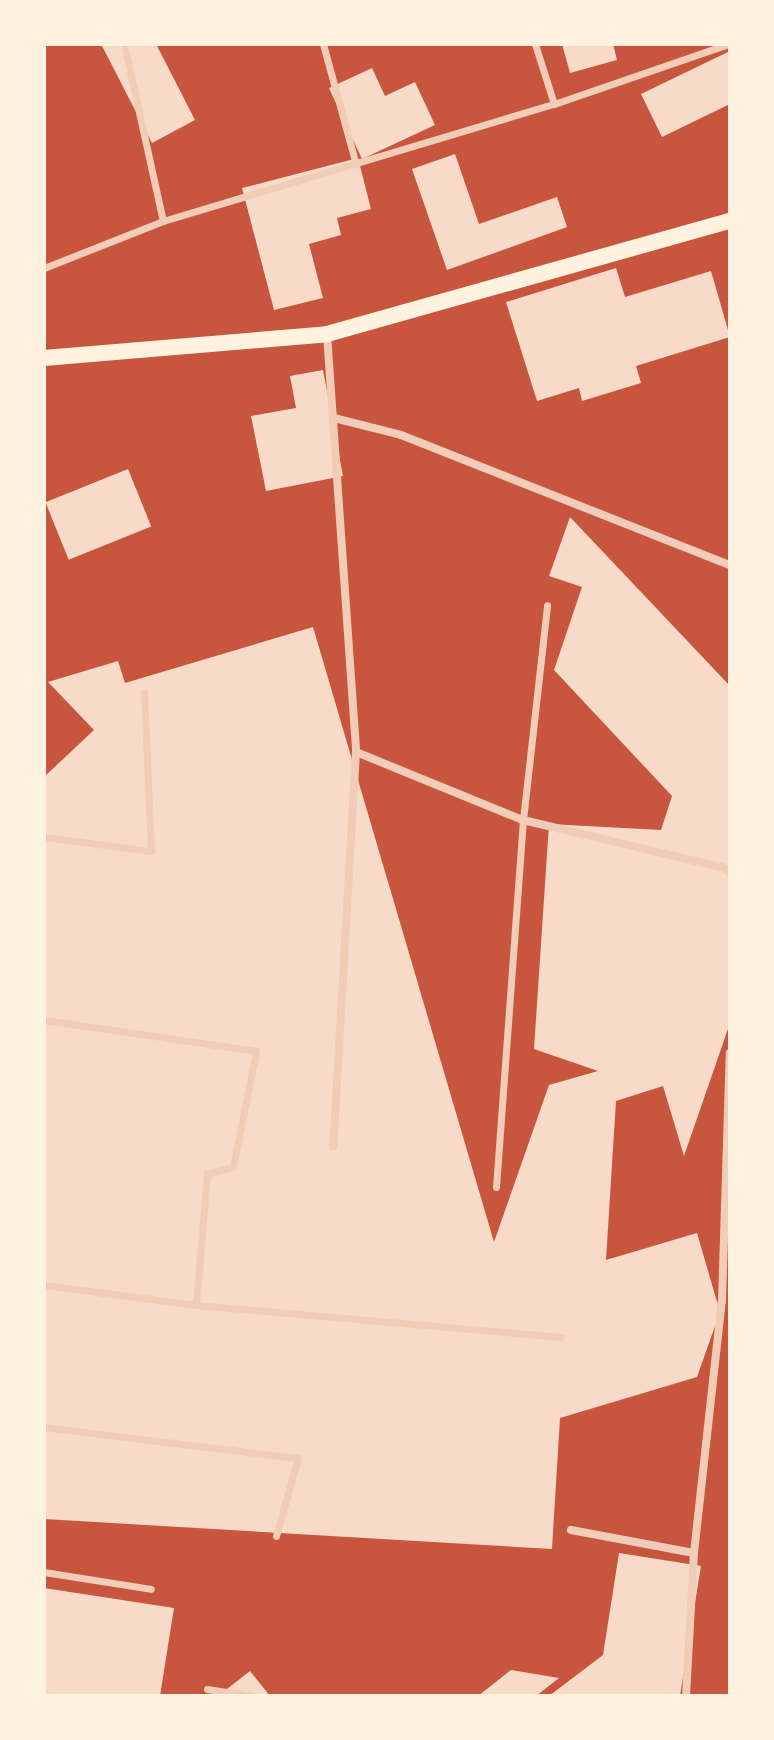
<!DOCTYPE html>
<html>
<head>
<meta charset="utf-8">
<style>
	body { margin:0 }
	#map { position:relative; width:774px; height:1740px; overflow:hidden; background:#c8553d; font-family:Merriweather,serif }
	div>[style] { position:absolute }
	.building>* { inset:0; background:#f7dbc8; transform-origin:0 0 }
	.pedestrian>* { height:7px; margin:-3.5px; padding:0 3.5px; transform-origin:3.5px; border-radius:3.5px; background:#f1ccb7 }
	.minor>* { height:8px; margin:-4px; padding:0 4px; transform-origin:4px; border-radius:4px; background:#f1ccb7 }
	.secondary>* { height:16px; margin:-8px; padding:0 8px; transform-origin:8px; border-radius:8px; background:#fff3e0 }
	span { translate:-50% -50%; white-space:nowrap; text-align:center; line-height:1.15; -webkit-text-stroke:6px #fff3e0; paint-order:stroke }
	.frame { position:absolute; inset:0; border:46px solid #fff3e0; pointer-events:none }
</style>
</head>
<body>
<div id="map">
	<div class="building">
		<i style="clip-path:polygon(101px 44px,156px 44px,195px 120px,152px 143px)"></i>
		<i style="clip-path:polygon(562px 44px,613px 44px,617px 60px,570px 73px)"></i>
		<i style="clip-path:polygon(730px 51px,730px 104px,662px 137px,641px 94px)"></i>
		<i style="clip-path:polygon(372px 68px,385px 96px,415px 82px,435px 125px,362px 159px,329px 88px)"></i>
		<i style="clip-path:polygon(455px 154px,479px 224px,557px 197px,567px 227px,447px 270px,412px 169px)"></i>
		<i style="clip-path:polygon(358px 158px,371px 209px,337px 218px,341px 235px,309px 244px,323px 298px,274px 310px,242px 188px)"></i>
		<i style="clip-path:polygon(616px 268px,625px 297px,711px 271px,730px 337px,636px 366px,641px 383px,582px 401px,579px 388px,537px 401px,506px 302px)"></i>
		<i style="clip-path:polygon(323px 370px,343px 476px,266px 491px,251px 416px,296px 408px,290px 376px)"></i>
		<i style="left:128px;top:469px;width:62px;height:89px;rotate:68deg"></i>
		<i style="clip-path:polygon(570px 517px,730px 686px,730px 1023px,684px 1156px,663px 1086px,616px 1101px,606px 1260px,697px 1233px,720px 1312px,697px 1377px,560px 1418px,552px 1549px,44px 1519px,44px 777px,94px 730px,48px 682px,118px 661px,125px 683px,313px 627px,494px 1242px,549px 1085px,598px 1071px,534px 1049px,549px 824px,661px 830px,672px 796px,554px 670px,582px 587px,549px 576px)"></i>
		<i style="clip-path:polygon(619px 1553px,701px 1566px,680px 1696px,549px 1696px,603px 1655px)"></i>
		<i style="clip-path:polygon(44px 1588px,174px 1608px,160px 1696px,44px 1696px)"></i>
		<i style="clip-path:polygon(511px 1670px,559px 1678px,536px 1696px,478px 1696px)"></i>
		<i style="clip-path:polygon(250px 1671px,270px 1696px,218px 1696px)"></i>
	</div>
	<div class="pedestrian">
		<i style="left:124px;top:44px;width:181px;rotate:77.6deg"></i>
		<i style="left:323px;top:44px;width:125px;rotate:74.7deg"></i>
		<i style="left:535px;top:44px;width:63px;rotate:72.4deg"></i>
		<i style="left:44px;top:268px;width:128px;rotate:-21.6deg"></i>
		<i style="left:163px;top:221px;width:408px;rotate:-16.7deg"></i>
		<i style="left:554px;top:104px;width:184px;rotate:-19deg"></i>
		<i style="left:44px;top:837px;width:108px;rotate:7.5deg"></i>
		<i style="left:151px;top:851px;width:159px;rotate:-92.5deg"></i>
		<i style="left:44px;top:1020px;width:214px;rotate:8.3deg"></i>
		<i style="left:256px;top:1051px;width:118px;rotate:101.2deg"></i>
		<i style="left:233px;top:1167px;width:27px;rotate:165deg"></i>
		<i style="left:207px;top:1174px;width:131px;rotate:94.8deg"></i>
		<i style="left:496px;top:1187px;width:368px;rotate:-85.8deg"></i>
		<i style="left:523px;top:820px;width:216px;rotate:-83.6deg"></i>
		<i style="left:44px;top:1285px;width:153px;rotate:7.5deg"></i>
		<i style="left:196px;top:1305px;width:366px;rotate:5deg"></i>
		<i style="left:44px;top:1427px;width:256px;rotate:7deg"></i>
		<i style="left:298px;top:1458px;width:81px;rotate:105.8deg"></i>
		<i style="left:44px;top:1572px;width:108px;rotate:9deg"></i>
		<i style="left:207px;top:1689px;width:46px;rotate:8.8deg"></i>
	</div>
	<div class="minor">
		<i style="left:327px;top:334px;width:419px;rotate:86deg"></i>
		<i style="left:356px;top:752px;width:395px;rotate:93.3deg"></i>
		<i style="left:334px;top:418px;width:69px;rotate:14.2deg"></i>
		<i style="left:401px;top:435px;width:354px;rotate:21.6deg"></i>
		<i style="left:356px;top:752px;width:180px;rotate:22.2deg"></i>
		<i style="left:523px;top:820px;width:207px;rotate:13.4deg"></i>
		<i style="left:724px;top:868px;width:8px;rotate:40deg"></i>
		<i style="left:571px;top:1530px;width:125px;rotate:10.6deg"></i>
		<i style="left:686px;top:1696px;width:143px;rotate:-86.8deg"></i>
		<i style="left:694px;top:1553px;width:254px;rotate:-83.7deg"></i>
		<i style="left:722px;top:1301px;width:248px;rotate:-88.2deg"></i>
	</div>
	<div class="secondary">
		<i style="left:44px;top:358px;width:284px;rotate:-4.8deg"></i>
		<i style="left:327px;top:334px;width:419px;rotate:-15.7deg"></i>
	</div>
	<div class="frame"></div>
</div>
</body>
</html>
